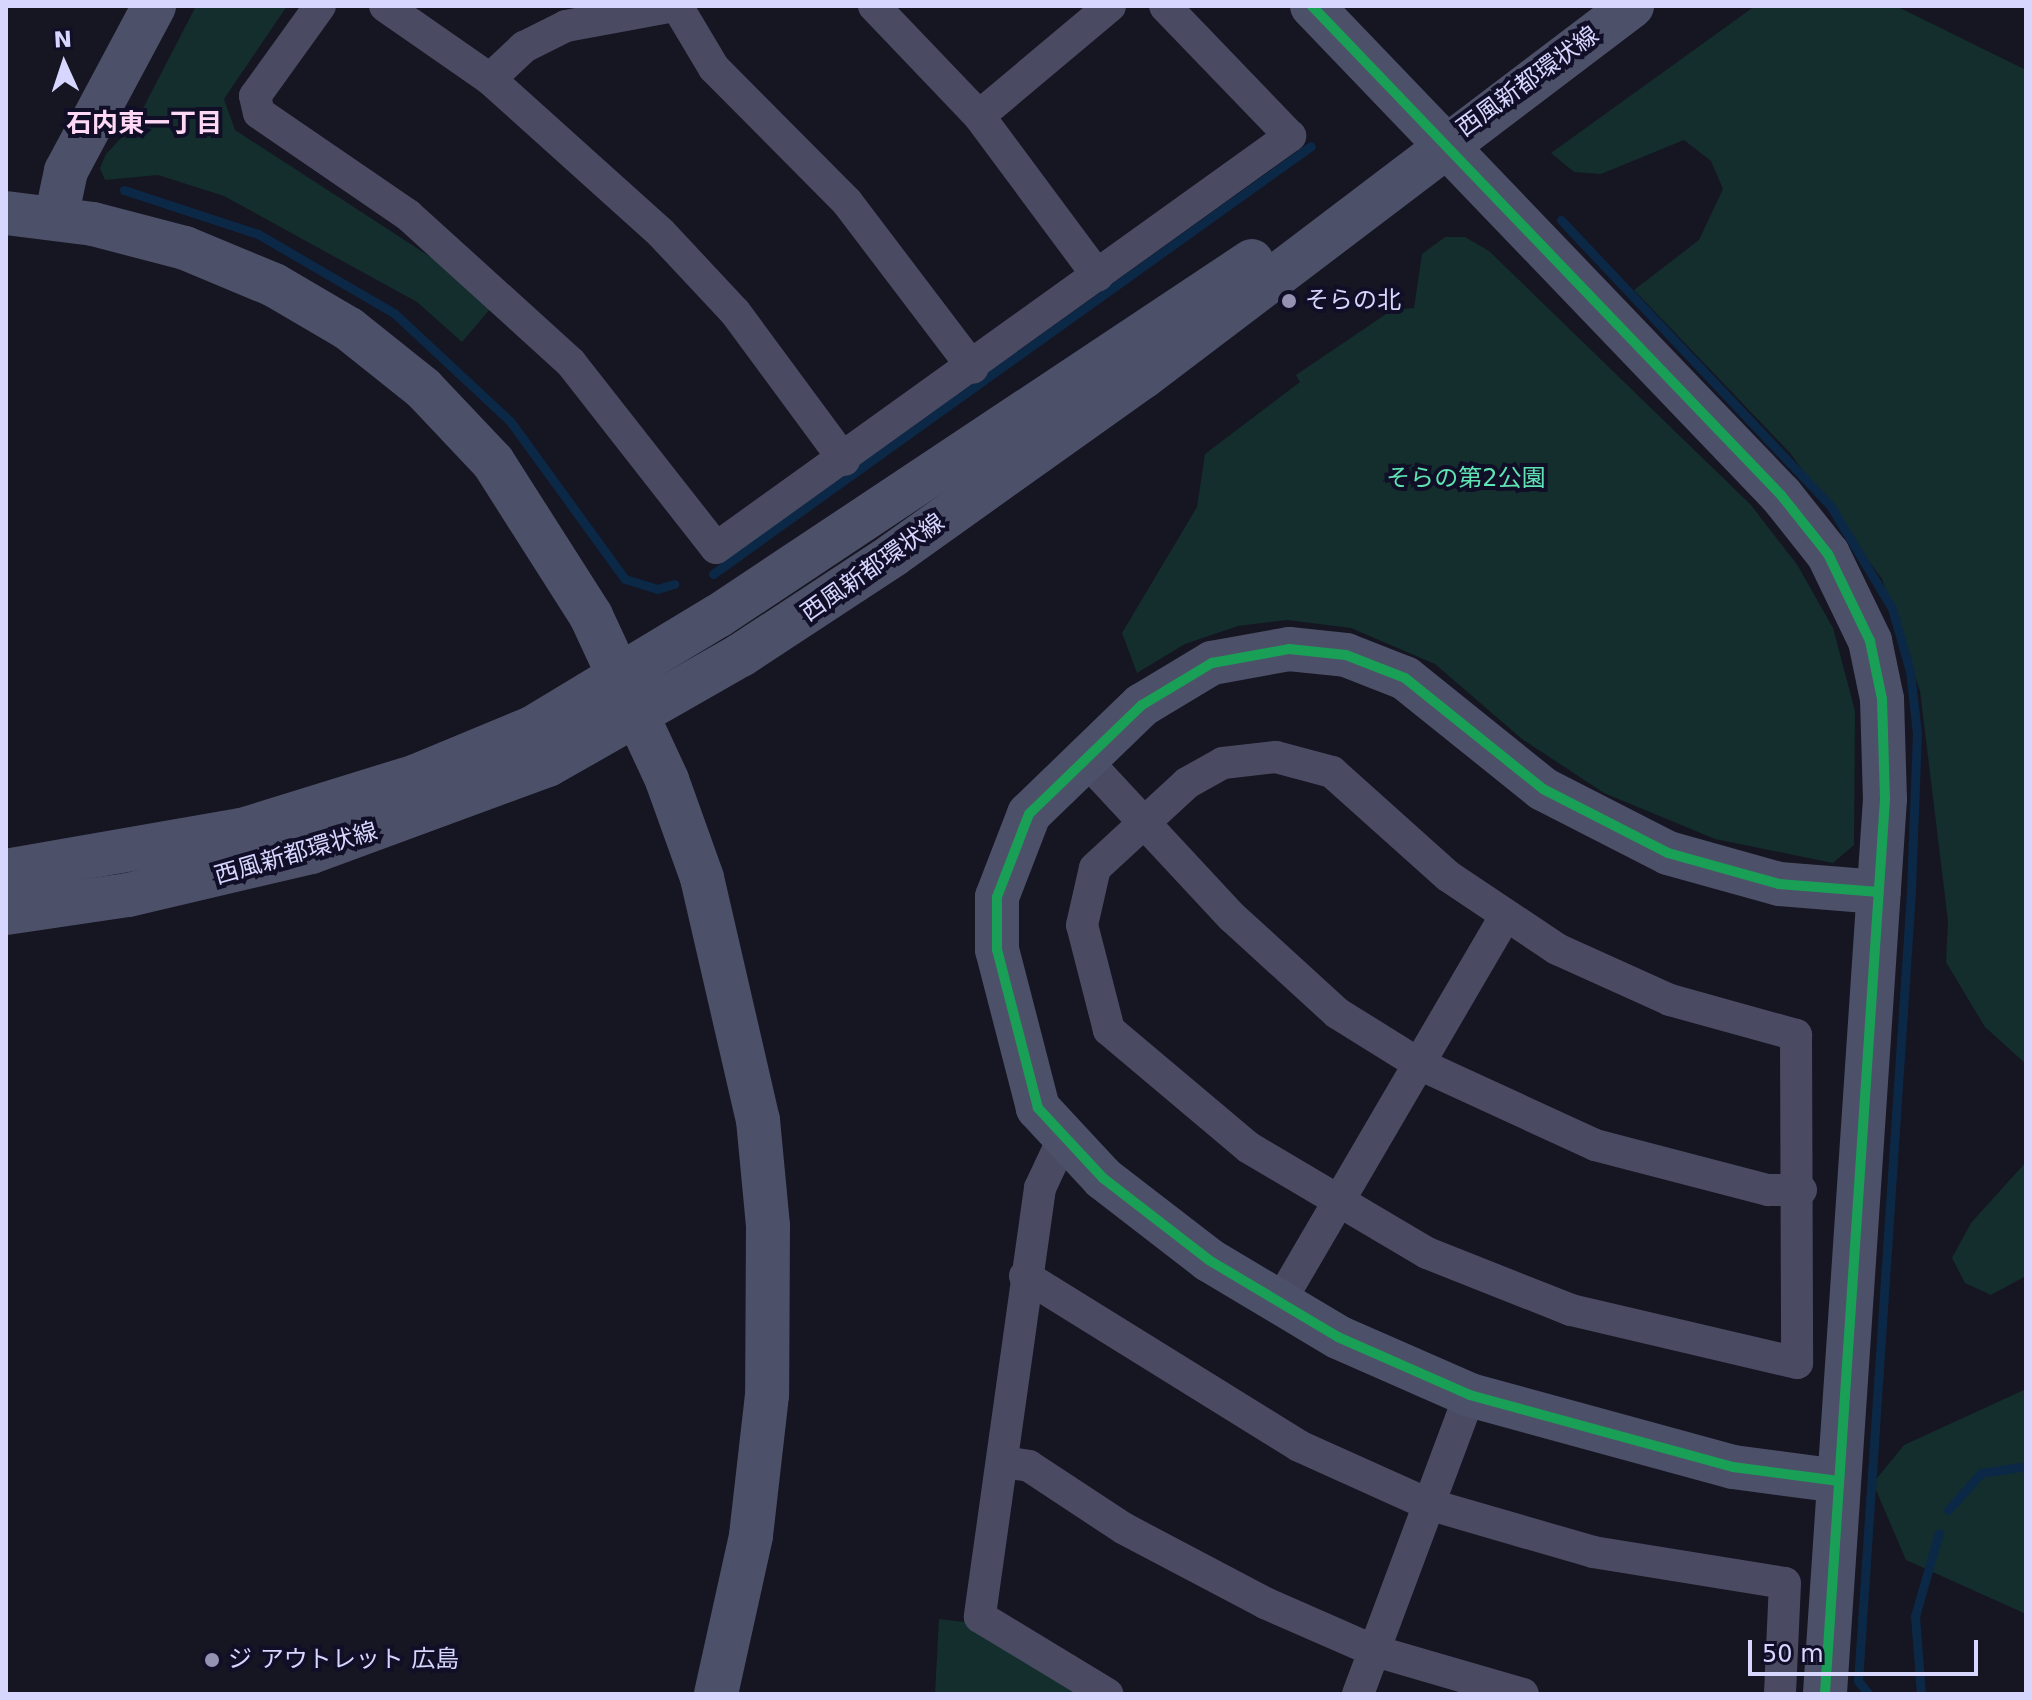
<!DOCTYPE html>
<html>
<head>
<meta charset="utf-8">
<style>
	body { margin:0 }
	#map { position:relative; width:2032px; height:1700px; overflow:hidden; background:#161522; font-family:"DejaVu Sans","Noto Sans JP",sans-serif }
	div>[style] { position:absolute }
	.green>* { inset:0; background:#132e2c }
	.stream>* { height:9px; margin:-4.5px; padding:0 4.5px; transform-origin:4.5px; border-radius:4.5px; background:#0c2847 }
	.street>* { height:32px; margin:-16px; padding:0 16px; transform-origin:16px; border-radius:16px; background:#4a4b63 }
	.secondary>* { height:44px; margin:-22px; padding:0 22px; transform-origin:22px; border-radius:22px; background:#4d5069 }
	.cycleway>* { height:10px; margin:-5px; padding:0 5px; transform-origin:5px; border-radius:5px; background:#1a9f57 }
	.dots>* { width:22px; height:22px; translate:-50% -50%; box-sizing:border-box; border:4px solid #110f28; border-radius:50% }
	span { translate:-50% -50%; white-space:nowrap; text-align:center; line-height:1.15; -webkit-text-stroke:8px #110f28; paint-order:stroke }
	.street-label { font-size:24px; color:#d6d6ff }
	.poi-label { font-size:24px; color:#d6d6ff }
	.left { translate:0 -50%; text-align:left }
	.park-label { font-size:24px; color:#5fe3b2 }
	.neighbourhood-label { font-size:26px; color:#ffd8f5; font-weight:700 }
	.frame { position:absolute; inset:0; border:8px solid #d6d6ff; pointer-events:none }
	.north { position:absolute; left:24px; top:24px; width:80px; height:80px; -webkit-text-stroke:6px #110f28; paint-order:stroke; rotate:357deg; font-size:22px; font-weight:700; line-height:32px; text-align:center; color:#d6d6ff }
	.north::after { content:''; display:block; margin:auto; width:28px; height:36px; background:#d6d6ff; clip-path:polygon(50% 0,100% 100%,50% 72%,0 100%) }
	.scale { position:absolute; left:1748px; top:1640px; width:230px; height:36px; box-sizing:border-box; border:4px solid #d6d6ff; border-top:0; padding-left:10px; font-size:24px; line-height:28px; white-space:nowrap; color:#d6d6ff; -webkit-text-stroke:6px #110f28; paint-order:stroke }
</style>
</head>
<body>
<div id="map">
	<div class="green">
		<i style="clip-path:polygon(196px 6px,287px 6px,224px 99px,235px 130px,446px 267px,491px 308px,462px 342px,417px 302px,224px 196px,158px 175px,105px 180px,100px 168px,106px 154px,136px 122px)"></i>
		<i style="clip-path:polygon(1755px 6px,1896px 6px,2026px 70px,2026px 1064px,1985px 1027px,1946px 962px,1948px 921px,1920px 691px,1882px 579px,1790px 453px,1634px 290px,1699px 240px,1723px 189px,1711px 161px,1684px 140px,1601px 174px,1574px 172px,1551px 153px)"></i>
		<i style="clip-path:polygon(1445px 237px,1465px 237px,1489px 251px,1751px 505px,1798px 566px,1833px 628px,1855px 711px,1854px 845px,1833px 863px,1715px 839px,1604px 793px,1522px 739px,1435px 664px,1351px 628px,1287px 620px,1238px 626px,1185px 644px,1137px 673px,1122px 633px,1197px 507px,1205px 454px,1300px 382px,1296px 375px,1392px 310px,1414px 308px,1422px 254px)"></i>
		<i style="clip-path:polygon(2026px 1162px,2026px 1276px,1991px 1295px,1965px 1283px,1952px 1258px,1971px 1223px)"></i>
		<i style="clip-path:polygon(2026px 1389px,2026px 1614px,1906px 1560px,1873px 1483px,1904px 1445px)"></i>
		<i style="clip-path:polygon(939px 1619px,965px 1622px,1084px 1694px,935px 1694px)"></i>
	</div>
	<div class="stream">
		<i style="left:124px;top:190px;width:141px;rotate:18.2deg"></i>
		<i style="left:258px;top:234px;width:157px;rotate:30.2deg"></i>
		<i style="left:394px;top:313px;width:158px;rotate:43deg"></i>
		<i style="left:510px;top:421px;width:195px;rotate:54deg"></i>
		<i style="left:625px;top:579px;width:34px;rotate:17deg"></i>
		<i style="left:657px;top:589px;width:18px;rotate:-16deg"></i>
		<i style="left:1561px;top:220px;width:392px;rotate:46.7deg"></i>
		<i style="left:1830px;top:505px;width:120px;rotate:59deg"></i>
		<i style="left:1892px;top:608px;width:66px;rotate:74.1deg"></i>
		<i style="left:1910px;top:671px;width:62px;rotate:83.6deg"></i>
		<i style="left:1917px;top:733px;width:159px;rotate:92.2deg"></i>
		<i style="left:1911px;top:892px;width:791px;rotate:93.84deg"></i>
		<i style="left:1858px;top:1681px;width:17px;rotate:50deg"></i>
		<i style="left:713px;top:574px;width:735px;rotate:-35.59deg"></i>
		<i style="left:1948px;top:1510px;width:50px;rotate:-48.3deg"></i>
		<i style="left:1981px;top:1473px;width:46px;rotate:-8.8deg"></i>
		<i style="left:1921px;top:1694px;width:78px;rotate:-94.4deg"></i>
		<i style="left:1915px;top:1616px;width:86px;rotate:-73.9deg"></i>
	</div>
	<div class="street">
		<i style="left:320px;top:6px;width:111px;rotate:125.8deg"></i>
		<i style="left:255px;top:96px;width:17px;rotate:77deg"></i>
		<i style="left:259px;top:113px;width:181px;rotate:34.4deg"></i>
		<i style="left:408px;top:215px;width:220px;rotate:42.2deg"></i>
		<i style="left:571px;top:363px;width:235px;rotate:51.9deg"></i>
		<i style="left:716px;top:548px;width:707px;rotate:-35.67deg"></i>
		<i style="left:1290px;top:136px;width:180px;rotate:-133.9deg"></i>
		<i style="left:385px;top:6px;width:128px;rotate:34.8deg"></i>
		<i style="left:490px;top:79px;width:230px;rotate:42deg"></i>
		<i style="left:661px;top:233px;width:108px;rotate:46.9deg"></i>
		<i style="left:735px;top:312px;width:184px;rotate:53.6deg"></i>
		<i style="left:677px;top:6px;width:72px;rotate:59.2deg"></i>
		<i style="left:714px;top:68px;width:189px;rotate:45.2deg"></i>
		<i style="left:847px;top:202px;width:208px;rotate:52.8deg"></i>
		<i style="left:874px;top:6px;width:152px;rotate:46.3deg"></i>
		<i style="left:979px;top:116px;width:171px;rotate:-40deg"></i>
		<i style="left:490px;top:79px;width:47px;rotate:-43.3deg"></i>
		<i style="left:524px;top:47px;width:47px;rotate:-26.6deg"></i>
		<i style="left:566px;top:26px;width:110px;rotate:-10.5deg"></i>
		<i style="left:979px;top:116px;width:199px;rotate:53.4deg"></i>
		<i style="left:1276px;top:757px;width:58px;rotate:15deg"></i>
		<i style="left:1332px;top:772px;width:156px;rotate:41.9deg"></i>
		<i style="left:1448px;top:876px;width:131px;rotate:33.8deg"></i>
		<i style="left:1557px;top:949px;width:124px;rotate:24.3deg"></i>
		<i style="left:1670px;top:1000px;width:131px;rotate:15.5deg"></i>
		<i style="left:1796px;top:1035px;width:328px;rotate:89.8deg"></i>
		<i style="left:1797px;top:1363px;width:232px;rotate:-166.8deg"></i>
		<i style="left:1571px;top:1310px;width:155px;rotate:-158.4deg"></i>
		<i style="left:1427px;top:1253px;width:208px;rotate:-149.4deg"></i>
		<i style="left:1248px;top:1147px;width:182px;rotate:-139.9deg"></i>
		<i style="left:1109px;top:1030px;width:108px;rotate:-104.4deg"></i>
		<i style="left:1082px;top:925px;width:58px;rotate:-77.2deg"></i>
		<i style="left:1095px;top:868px;width:125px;rotate:-42.7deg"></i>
		<i style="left:1187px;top:783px;width:41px;rotate:-29.1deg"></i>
		<i style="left:1223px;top:763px;width:53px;rotate:-6.5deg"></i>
		<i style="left:1084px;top:758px;width:217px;rotate:47.1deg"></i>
		<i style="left:1232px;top:917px;width:142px;rotate:42.4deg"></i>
		<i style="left:1337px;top:1013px;width:97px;rotate:31.9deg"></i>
		<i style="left:1419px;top:1064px;width:194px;rotate:24.7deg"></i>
		<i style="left:1595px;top:1145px;width:179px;rotate:14.6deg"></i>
		<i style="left:1768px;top:1190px;width:33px"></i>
		<i style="left:1062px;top:1141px;width:52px;rotate:115.1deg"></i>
		<i style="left:1040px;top:1188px;width:433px;rotate:98deg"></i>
		<i style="left:980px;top:1617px;width:149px;rotate:31.2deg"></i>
		<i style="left:1025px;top:1276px;width:322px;rotate:31.8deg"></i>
		<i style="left:1299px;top:1446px;width:141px;rotate:24.2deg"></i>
		<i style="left:1428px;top:1504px;width:172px;rotate:16.2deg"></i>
		<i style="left:1593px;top:1552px;width:194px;rotate:9.2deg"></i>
		<i style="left:1785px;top:1583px;width:111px;rotate:92.6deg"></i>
		<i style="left:1278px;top:1305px;width:450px;rotate:-59.7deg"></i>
		<i style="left:1002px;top:1462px;width:27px;rotate:8deg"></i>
		<i style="left:1029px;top:1466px;width:113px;rotate:33.4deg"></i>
		<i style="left:1123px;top:1528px;width:161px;rotate:27.8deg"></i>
		<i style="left:1265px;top:1603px;width:120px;rotate:23.6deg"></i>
		<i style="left:1375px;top:1651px;width:154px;rotate:16.2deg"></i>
		<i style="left:1358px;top:1694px;width:319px;rotate:-69.5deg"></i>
	</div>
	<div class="secondary">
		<i style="left:1312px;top:6px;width:678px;rotate:46.2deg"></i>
		<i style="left:1781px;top:495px;width:75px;rotate:51.5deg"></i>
		<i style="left:1828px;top:554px;width:97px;rotate:64.2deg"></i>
		<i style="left:1870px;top:641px;width:59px;rotate:78.3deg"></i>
		<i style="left:1882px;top:699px;width:100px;rotate:88.3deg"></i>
		<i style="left:1885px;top:799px;width:897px;rotate:93.84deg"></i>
		<i style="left:6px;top:213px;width:88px;rotate:7.2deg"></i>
		<i style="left:93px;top:224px;width:95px;rotate:14.6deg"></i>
		<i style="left:185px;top:248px;width:96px;rotate:22.6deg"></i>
		<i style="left:274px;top:285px;width:87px;rotate:30.4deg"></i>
		<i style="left:349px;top:329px;width:95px;rotate:38.6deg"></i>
		<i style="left:423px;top:388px;width:102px;rotate:46.6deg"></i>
		<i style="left:493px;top:462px;width:183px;rotate:57.5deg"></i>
		<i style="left:591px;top:616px;width:181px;rotate:65.1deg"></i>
		<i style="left:667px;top:780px;width:104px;rotate:70.3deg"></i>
		<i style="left:702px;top:878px;width:248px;rotate:77deg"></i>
		<i style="left:758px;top:1120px;width:106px;rotate:84.6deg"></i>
		<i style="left:768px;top:1226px;width:169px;rotate:90.3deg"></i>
		<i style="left:767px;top:1395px;width:142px;rotate:96.5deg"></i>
		<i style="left:751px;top:1536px;width:162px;rotate:102.5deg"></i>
		<i style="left:56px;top:218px;width:48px;rotate:-78deg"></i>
		<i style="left:66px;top:171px;width:187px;rotate:-61.9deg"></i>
		<i style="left:6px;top:871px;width:240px;rotate:-9.9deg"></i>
		<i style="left:242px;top:830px;width:182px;rotate:-17.2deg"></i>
		<i style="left:416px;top:776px;width:126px;rotate:-22.5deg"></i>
		<i style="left:532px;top:728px;width:217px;rotate:-31.1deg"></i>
		<i style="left:718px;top:616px;width:641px;rotate:-33.62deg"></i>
		<i style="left:6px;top:913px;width:123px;rotate:-8.4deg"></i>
		<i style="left:128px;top:895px;width:188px;rotate:-13.2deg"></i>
		<i style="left:311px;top:852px;width:252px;rotate:-20.2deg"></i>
		<i style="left:548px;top:765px;width:222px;rotate:-29.7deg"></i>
		<i style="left:741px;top:655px;width:182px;rotate:-33.3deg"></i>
		<i style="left:893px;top:555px;width:307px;rotate:-35.5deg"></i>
		<i style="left:1143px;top:377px;width:614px;rotate:-37.19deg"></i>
		<i style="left:1839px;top:1481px;width:107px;rotate:-172.5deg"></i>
		<i style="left:1733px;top:1467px;width:273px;rotate:-164.7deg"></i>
		<i style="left:1470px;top:1395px;width:144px;rotate:-156.3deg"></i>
		<i style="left:1338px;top:1337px;width:150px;rotate:-149.2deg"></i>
		<i style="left:1209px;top:1260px;width:134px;rotate:-142.3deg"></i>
		<i style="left:1103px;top:1178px;width:96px;rotate:-132.9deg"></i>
		<i style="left:1038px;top:1108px;width:163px;rotate:-104.5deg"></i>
		<i style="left:997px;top:950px;width:53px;rotate:-90deg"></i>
		<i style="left:997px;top:897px;width:89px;rotate:-68.9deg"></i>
		<i style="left:1029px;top:814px;width:157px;rotate:-44deg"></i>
		<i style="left:1142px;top:705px;width:82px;rotate:-31deg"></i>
		<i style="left:1212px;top:663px;width:78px;rotate:-10.3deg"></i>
		<i style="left:1289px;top:649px;width:57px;rotate:6deg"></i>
		<i style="left:1346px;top:655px;width:63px;rotate:21.3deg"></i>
		<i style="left:1405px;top:678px;width:177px;rotate:38.8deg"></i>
		<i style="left:1543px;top:789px;width:140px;rotate:27.1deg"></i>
		<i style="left:1668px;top:853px;width:115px;rotate:15.6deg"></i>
		<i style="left:1779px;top:884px;width:100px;rotate:4.6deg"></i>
	</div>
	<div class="cycleway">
		<i style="left:1312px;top:6px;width:678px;rotate:46.2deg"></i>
		<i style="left:1781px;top:495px;width:75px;rotate:51.5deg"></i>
		<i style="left:1828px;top:554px;width:97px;rotate:64.2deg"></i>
		<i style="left:1870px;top:641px;width:59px;rotate:78.3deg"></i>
		<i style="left:1882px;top:699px;width:100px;rotate:88.3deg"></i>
		<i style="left:1885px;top:799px;width:897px;rotate:93.84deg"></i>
		<i style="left:1839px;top:1481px;width:107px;rotate:-172.5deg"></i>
		<i style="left:1733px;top:1467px;width:273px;rotate:-164.7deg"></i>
		<i style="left:1470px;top:1395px;width:144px;rotate:-156.3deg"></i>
		<i style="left:1338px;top:1337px;width:150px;rotate:-149.2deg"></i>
		<i style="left:1209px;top:1260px;width:134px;rotate:-142.3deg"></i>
		<i style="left:1103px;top:1178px;width:96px;rotate:-132.9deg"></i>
		<i style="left:1038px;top:1108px;width:163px;rotate:-104.5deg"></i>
		<i style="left:997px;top:950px;width:53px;rotate:-90deg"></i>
		<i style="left:997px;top:897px;width:89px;rotate:-68.9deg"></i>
		<i style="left:1029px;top:814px;width:157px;rotate:-44deg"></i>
		<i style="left:1142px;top:705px;width:82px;rotate:-31deg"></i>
		<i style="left:1212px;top:663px;width:78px;rotate:-10.3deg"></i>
		<i style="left:1289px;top:649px;width:57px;rotate:6deg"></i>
		<i style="left:1346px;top:655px;width:63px;rotate:21.3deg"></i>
		<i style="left:1405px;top:678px;width:177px;rotate:38.8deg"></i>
		<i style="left:1543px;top:789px;width:140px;rotate:27.1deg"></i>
		<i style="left:1668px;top:853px;width:115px;rotate:15.6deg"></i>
		<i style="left:1779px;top:884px;width:100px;rotate:4.6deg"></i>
	</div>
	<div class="dots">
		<i style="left:1289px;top:301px;background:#9392b2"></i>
		<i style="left:212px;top:1660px;background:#9392b2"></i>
	</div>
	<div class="street-label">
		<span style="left:1528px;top:82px;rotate:-36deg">西風新都環状線</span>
		<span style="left:873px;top:568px;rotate:-35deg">西風新都環状線</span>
		<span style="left:296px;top:854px;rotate:-16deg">西風新都環状線</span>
	</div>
	<div class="poi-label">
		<span class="left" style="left:1305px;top:301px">そらの北</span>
		<span class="left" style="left:228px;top:1660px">ジ アウトレット 広島</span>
	</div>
	<div class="park-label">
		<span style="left:1466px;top:479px">そらの第2公園</span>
	</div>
	<div class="neighbourhood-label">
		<span style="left:144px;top:124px">石内東一丁目</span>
	</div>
	<div class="frame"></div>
	<div class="north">N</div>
	<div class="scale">50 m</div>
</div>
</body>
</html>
